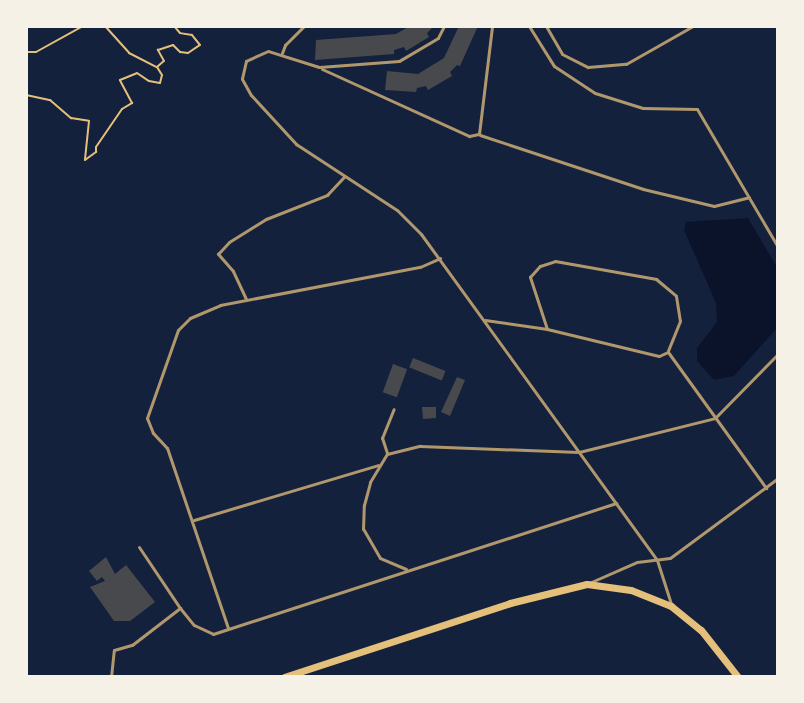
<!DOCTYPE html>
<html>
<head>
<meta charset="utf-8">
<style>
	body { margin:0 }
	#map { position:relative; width:804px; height:703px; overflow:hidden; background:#14213d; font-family:"Source Sans 3",sans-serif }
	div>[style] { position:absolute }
	.water>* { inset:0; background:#0b132b }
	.building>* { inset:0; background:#48494c; transform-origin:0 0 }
	.path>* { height:2px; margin:-1px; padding:0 1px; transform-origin:1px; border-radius:1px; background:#e5c07b }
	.service>* { height:3px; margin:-1.5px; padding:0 1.5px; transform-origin:1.5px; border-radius:1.5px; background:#b1986c }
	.secondary>* { height:7px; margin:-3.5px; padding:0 3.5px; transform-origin:3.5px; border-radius:3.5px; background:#e5c07b }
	span { translate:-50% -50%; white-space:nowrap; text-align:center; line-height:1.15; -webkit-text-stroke:7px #f6f1e7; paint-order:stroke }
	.frame { position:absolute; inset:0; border:28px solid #f6f1e7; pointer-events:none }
</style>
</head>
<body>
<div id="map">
	<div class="water">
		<i style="clip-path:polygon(748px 218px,778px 269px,778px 327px,734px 376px,714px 380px,697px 361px,697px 348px,717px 322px,716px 303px,684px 230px,686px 222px)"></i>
	</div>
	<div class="building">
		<i style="clip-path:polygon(410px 26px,434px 26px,427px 33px,429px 37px,406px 51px,404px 47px,394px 50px,394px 54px,315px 60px,316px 40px,396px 34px)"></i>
		<i style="clip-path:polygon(459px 26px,478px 26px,460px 66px,457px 65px,450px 72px,452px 76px,428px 90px,426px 86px,417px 88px,416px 92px,385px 90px,387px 71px,418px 74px,444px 58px)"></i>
		<i style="left:413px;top:358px;width:35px;height:10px;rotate:22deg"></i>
		<i style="left:393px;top:364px;width:15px;height:30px;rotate:20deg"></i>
		<i style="clip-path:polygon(457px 377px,465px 380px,450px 416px,441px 412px)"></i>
		<i style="clip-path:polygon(422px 407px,436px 407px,436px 418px,423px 419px)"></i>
		<i style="clip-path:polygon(106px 557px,115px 574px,126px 565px,155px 602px,130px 621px,114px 621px,90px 587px,105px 581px,102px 577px,97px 581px,89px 571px)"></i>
	</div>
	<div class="path">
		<i style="left:105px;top:26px;width:36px;rotate:48deg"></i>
		<i style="left:129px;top:53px;width:31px;rotate:27deg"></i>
		<i style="left:157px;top:67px;width:9px;rotate:-41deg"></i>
		<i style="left:164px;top:61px;width:13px;rotate:-119deg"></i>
		<i style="left:158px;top:50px;width:16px;rotate:-18deg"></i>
		<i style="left:173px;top:45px;width:10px;rotate:45deg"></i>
		<i style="left:180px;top:52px;width:8px;rotate:7deg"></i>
		<i style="left:188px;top:53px;width:14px;rotate:-34deg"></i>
		<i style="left:200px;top:45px;width:13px;rotate:-129deg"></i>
		<i style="left:192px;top:35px;width:12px;rotate:-171deg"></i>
		<i style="left:180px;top:33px;width:9px;rotate:-131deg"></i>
		<i style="left:26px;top:52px;width:10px"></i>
		<i style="left:36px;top:52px;width:54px;rotate:-29deg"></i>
		<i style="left:26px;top:95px;width:25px;rotate:12deg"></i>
		<i style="left:50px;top:100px;width:28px;rotate:41deg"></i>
		<i style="left:71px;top:118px;width:18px;rotate:9deg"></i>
		<i style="left:89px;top:121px;width:39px;rotate:96deg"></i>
		<i style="left:85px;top:160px;width:14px;rotate:-36deg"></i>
		<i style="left:96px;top:152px;width:5px;rotate:-90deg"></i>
		<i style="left:96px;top:147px;width:46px;rotate:-55.6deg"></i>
		<i style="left:122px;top:109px;width:12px;rotate:-31deg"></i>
		<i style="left:132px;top:103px;width:26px;rotate:-118deg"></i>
		<i style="left:120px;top:80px;width:18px;rotate:-22deg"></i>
		<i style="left:137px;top:73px;width:14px;rotate:34deg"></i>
		<i style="left:149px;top:81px;width:11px;rotate:10deg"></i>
		<i style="left:160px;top:83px;width:8px;rotate:-76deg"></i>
		<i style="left:162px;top:75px;width:9px;rotate:-122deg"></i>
	</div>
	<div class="service">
		<i style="left:444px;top:26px;width:13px;rotate:117deg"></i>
		<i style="left:438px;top:38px;width:45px;rotate:149.5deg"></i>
		<i style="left:399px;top:61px;width:80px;rotate:175.7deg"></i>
		<i style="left:319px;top:67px;width:53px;rotate:-162.6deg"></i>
		<i style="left:268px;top:51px;width:24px;rotate:156deg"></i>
		<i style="left:246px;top:61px;width:18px;rotate:103deg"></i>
		<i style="left:242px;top:79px;width:18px;rotate:61deg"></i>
		<i style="left:251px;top:95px;width:67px;rotate:47.4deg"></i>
		<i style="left:296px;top:144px;width:121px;rotate:33.2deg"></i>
		<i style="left:397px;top:210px;width:34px;rotate:45deg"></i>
		<i style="left:421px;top:234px;width:402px;rotate:54.1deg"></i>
		<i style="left:657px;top:560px;width:46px;rotate:72.3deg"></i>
		<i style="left:529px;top:26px;width:47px;rotate:58deg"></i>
		<i style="left:554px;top:66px;width:49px;rotate:33.4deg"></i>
		<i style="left:595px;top:93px;width:50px;rotate:17.4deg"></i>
		<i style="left:643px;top:108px;width:54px;rotate:1.1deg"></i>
		<i style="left:697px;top:109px;width:160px;rotate:59.6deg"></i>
		<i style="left:546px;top:26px;width:32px;rotate:60deg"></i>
		<i style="left:562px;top:54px;width:29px;rotate:27deg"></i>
		<i style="left:588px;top:67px;width:38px;rotate:-5deg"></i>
		<i style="left:626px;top:64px;width:77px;rotate:-29.6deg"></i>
		<i style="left:282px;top:53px;width:9px;rotate:-69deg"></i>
		<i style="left:285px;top:45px;width:27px;rotate:-45deg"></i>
		<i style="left:322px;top:69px;width:162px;rotate:24.5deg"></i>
		<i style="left:469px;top:136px;width:10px;rotate:-11deg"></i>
		<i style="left:479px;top:134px;width:109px;rotate:-83.1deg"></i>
		<i style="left:480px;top:135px;width:172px;rotate:18.3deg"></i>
		<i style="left:643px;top:189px;width:73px;rotate:13.5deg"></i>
		<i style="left:714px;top:206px;width:36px;rotate:-14deg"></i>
		<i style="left:246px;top:299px;width:31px;rotate:-115deg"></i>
		<i style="left:233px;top:271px;width:23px;rotate:-131deg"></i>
		<i style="left:218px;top:254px;width:16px;rotate:-47deg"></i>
		<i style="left:229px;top:242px;width:44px;rotate:-31.9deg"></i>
		<i style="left:266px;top:219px;width:66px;rotate:-21.5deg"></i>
		<i style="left:327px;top:195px;width:25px;rotate:-47deg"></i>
		<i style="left:485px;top:320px;width:63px;rotate:8.3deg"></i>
		<i style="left:547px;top:329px;width:115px;rotate:13.6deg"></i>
		<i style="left:659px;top:356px;width:10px;rotate:-24deg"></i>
		<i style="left:668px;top:352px;width:168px;rotate:54.2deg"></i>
		<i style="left:547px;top:329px;width:55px;rotate:-108.1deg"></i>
		<i style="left:530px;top:277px;width:15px;rotate:-48deg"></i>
		<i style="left:540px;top:266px;width:16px;rotate:-18deg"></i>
		<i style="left:555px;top:261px;width:103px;rotate:10.1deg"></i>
		<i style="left:656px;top:279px;width:26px;rotate:40deg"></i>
		<i style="left:676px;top:296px;width:25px;rotate:81deg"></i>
		<i style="left:680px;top:321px;width:32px;rotate:112deg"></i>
		<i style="left:387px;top:453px;width:16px;rotate:-108deg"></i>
		<i style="left:382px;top:438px;width:31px;rotate:-68deg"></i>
		<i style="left:194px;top:520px;width:192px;rotate:-16.6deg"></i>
		<i style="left:139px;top:547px;width:73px;rotate:56.1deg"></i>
		<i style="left:406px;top:569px;width:28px;rotate:-157deg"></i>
		<i style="left:380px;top:558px;width:34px;rotate:-120deg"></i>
		<i style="left:363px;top:529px;width:24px;rotate:-88deg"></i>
		<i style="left:364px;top:505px;width:24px;rotate:-75deg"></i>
		<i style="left:370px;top:482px;width:33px;rotate:-59deg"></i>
		<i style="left:387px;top:454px;width:34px;rotate:-14deg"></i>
		<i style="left:420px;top:446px;width:159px;rotate:2.2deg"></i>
		<i style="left:579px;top:452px;width:140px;rotate:-14deg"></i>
		<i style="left:715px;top:418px;width:90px;rotate:-45.5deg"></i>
		<i style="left:589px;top:583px;width:52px;rotate:-23.6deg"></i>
		<i style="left:637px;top:562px;width:33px;rotate:-7deg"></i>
		<i style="left:670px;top:558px;width:134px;rotate:-36.5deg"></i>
		<i style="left:228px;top:628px;width:190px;rotate:-108.7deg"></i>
		<i style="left:167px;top:448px;width:21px;rotate:-133deg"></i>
		<i style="left:153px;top:433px;width:16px;rotate:-112deg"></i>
		<i style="left:147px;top:418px;width:93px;rotate:-70.6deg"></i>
		<i style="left:178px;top:330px;width:17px;rotate:-45deg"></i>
		<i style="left:190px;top:318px;width:33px;rotate:-23deg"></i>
		<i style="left:220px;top:305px;width:204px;rotate:-10.8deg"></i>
		<i style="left:420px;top:267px;width:22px;rotate:-24deg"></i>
		<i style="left:111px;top:677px;width:27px;rotate:-84deg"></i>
		<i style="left:114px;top:650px;width:19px;rotate:-16deg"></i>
		<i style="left:132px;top:645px;width:61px;rotate:-37.6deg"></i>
		<i style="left:180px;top:608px;width:22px;rotate:51deg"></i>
		<i style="left:194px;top:625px;width:21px;rotate:25deg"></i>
		<i style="left:213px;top:634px;width:424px;rotate:-18deg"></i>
	</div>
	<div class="secondary">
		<i style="left:284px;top:677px;width:238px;rotate:-18.1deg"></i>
		<i style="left:510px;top:603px;width:79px;rotate:-13.9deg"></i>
		<i style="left:587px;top:584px;width:44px;rotate:7.8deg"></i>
		<i style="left:631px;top:590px;width:43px;rotate:21.8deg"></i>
		<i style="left:671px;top:606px;width:38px;rotate:39deg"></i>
		<i style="left:701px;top:630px;width:60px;rotate:51.8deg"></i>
	</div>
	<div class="frame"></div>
</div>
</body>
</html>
